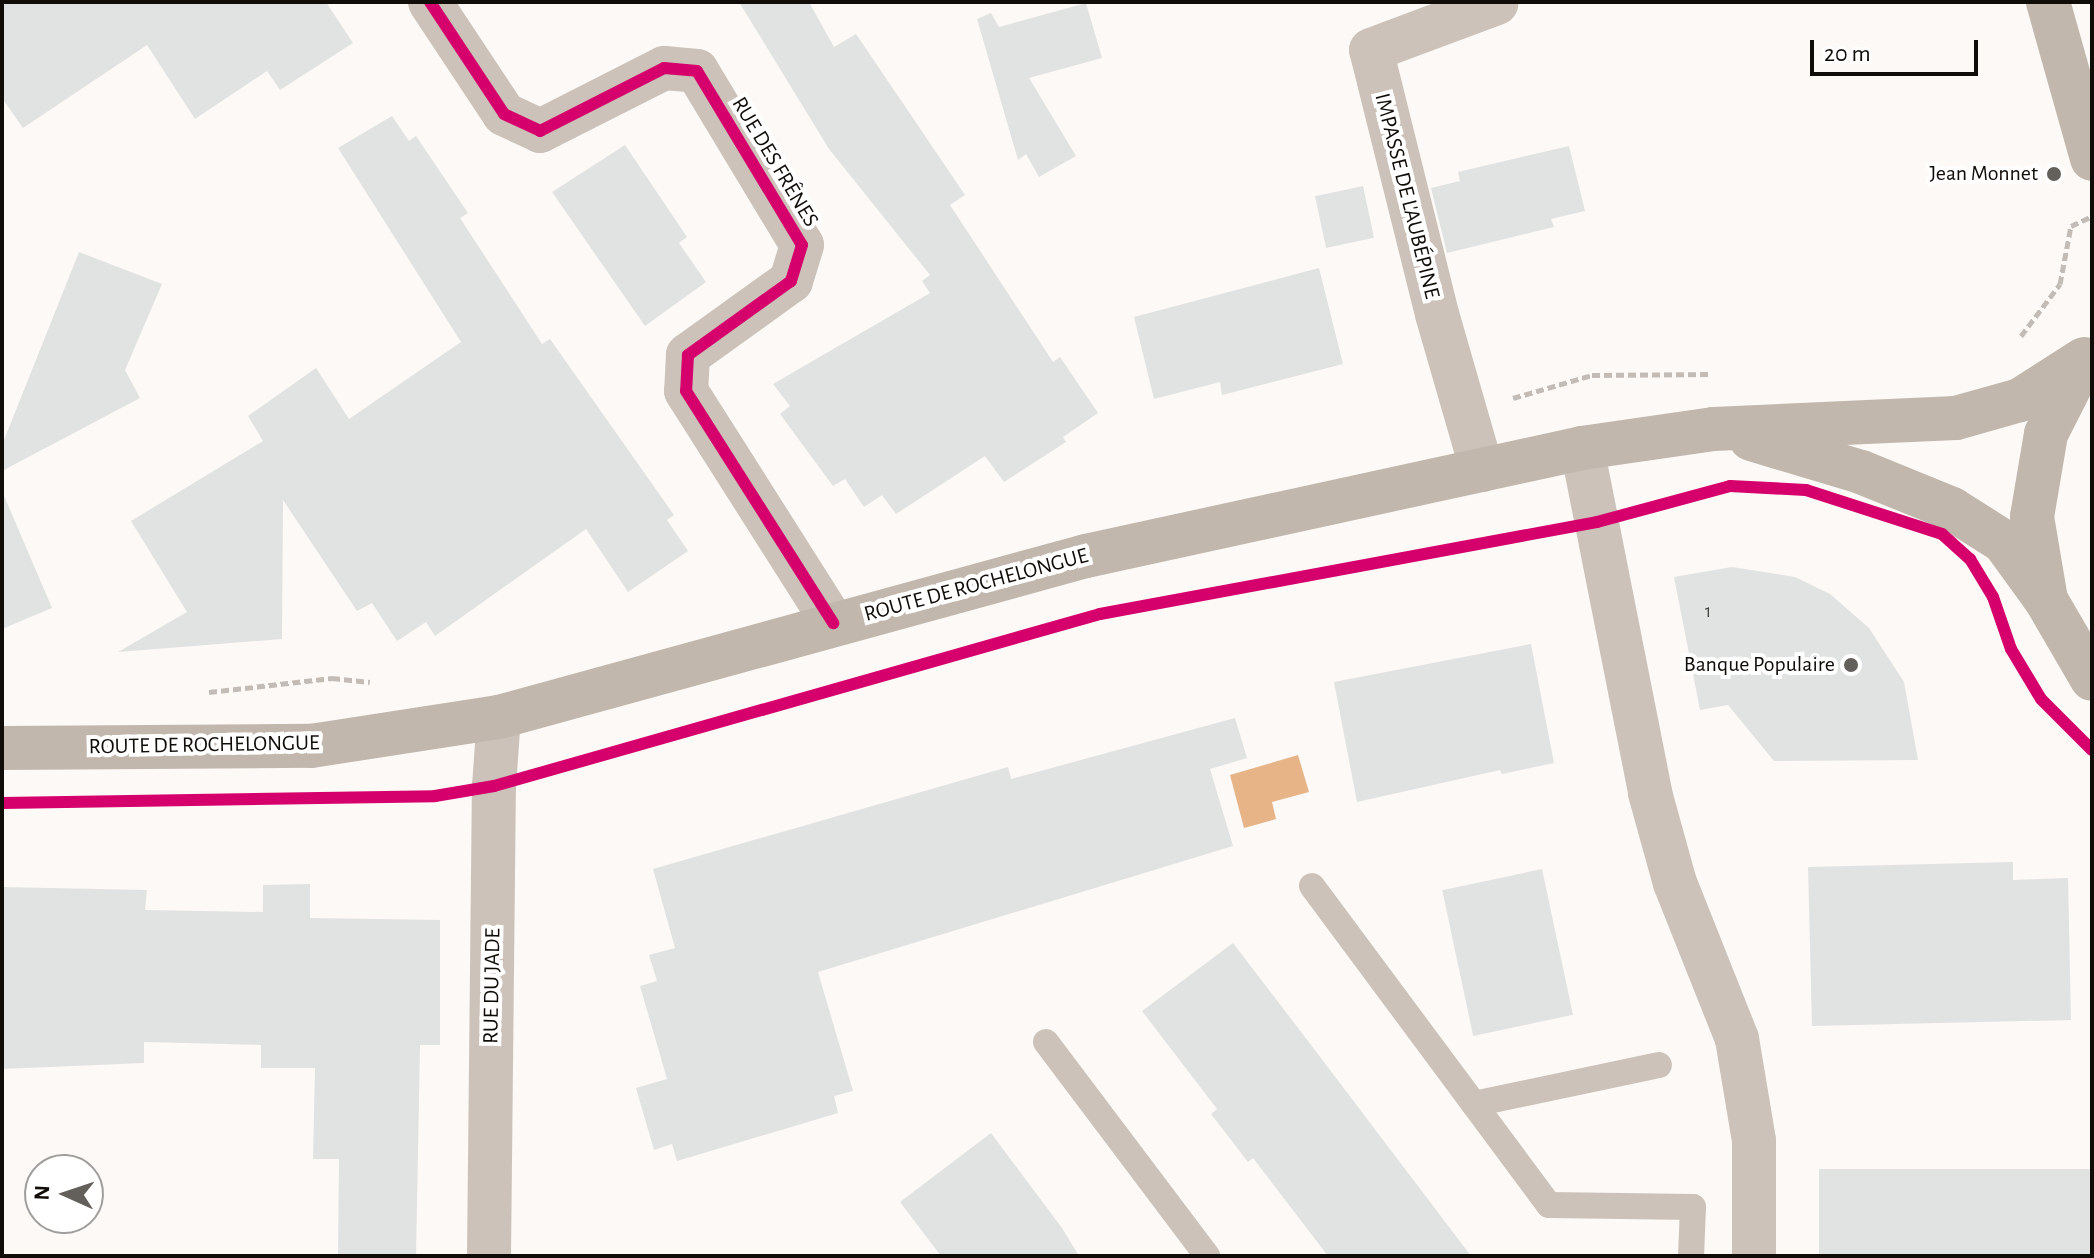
<!DOCTYPE html>
<html>
<head>
<meta charset="utf-8">
<style>
	body { margin:0 }
	#map { position:relative; width:2094px; height:1258px; overflow:hidden; background:#fcf9f6; font-family:"Alegreya Sans",sans-serif }
	div>[style] { position:absolute }
	.water>* { inset:0; background:#e6b487 }
	.building>* { inset:0; background:#e1e3e2; transform-origin:0 0 }
	.path>* { height:5px; margin-top:-2.5px; transform-origin:0; background:repeating-linear-gradient(90deg,#c3bcb6 0 8px,transparent 0 12px) }
	.lane>* { height:26px; margin:-13px; padding:0 13px; transform-origin:13px; border-radius:13px; background:#ccc2b9 }
	.street>* { height:44px; margin:-22px; padding:0 22px; transform-origin:22px; border-radius:22px; background:#ccc2b9 }
	.secondary>* { height:44px; margin:-22px; padding:0 22px; transform-origin:22px; border-radius:22px; background:#c2b7ac }
	.cycleway>* { height:12px; margin:-6px; padding:0 6px; transform-origin:6px; border-radius:6px; background:#d6006c }
	.dots>* { width:22px; height:22px; translate:-50% -50%; box-sizing:border-box; border:4px solid #fff; border-radius:50% }
	span { translate:-50% -50%; white-space:nowrap; text-align:center; line-height:1.15; -webkit-text-stroke:8px #fff; paint-order:stroke }
	.number-label { font-size:18px; color:#44423e }
	.number-label span { -webkit-text-stroke-width:0 }
	.street-label { font-size:22px; color:#100c08 }
	.poi-label { font-size:22px; color:#100c08 }
	.right { translate:-100% -50%; text-align:right }
	.frame { position:absolute; inset:0; border:4px solid #100c08; pointer-events:none }
	.north { position:absolute; left:24px; top:1154px; width:80px; height:80px; box-sizing:border-box; background:#fff; border:2px solid #9f9e9c; border-radius:50%; rotate:273deg; font-size:22px; font-weight:700; line-height:32px; text-align:center; color:#100c08 }
	.north::after { content:''; display:block; margin:auto; width:28px; height:36px; background:#635f5b; clip-path:polygon(50% 0,100% 100%,50% 72%,0 100%) }
	.scale { position:absolute; left:1810px; top:40px; width:168px; height:36px; box-sizing:border-box; border:4px solid #100c08; border-top:0; padding-left:10px; font-size:24px; line-height:28px; white-space:nowrap; color:#100c08; -webkit-text-stroke:6px #fff; paint-order:stroke }
</style>
</head>
<body>
<div id="map">
	<div class="water">
		<i style="clip-path:polygon(1298px 755px,1309px 792px,1272px 802px,1276px 819px,1244px 828px,1230px 775px)"></i>
	</div>
	<div class="building">
		<i style="clip-path:polygon(2px 2px,326px 2px,353px 43px,280px 90px,267px 71px,195px 119px,147px 45px,23px 128px,2px 98px)"></i>
		<i style="clip-path:polygon(739px 2px,809px 2px,834px 47px,856px 34px,965px 195px,950px 205px,1053px 362px,1060px 357px,1098px 413px,1063px 437px,1066px 442px,1004px 482px,985px 456px,896px 514px,882px 495px,864px 507px,845px 479px,833px 486px,780px 414px,790px 406px,773px 384px,930px 293px,922px 281px,930px 275px,829px 149px)"></i>
		<i style="clip-path:polygon(1086px 3px,1102px 58px,1029px 78px,1076px 156px,1039px 177px,1026px 154px,1018px 160px,977px 19px,991px 13px,999px 27px)"></i>
		<i style="clip-path:polygon(392px 116px,409px 141px,416px 136px,468px 213px,460px 218px,542px 344px,550px 339px,674px 515px,667px 520px,688px 551px,628px 592px,586px 529px,435px 636px,426px 622px,397px 641px,372px 603px,357px 611px,283px 500px,282px 639px,118px 652px,187px 612px,131px 521px,263px 441px,248px 416px,316px 368px,349px 419px,461px 342px,338px 148px)"></i>
		<i style="clip-path:polygon(625px 145px,687px 237px,679px 243px,706px 282px,645px 326px,552px 192px)"></i>
		<i style="clip-path:polygon(1569px 146px,1585px 211px,1551px 219px,1554px 227px,1447px 253px,1431px 188px,1460px 181px,1458px 172px)"></i>
		<i style="left:1363px;top:186px;width:53px;height:49px;rotate:78deg"></i>
		<i style="clip-path:polygon(79px 252px,162px 284px,125px 370px,140px 398px,2px 471px,2px 445px)"></i>
		<i style="clip-path:polygon(1319px 268px,1343px 364px,1222px 395px,1220px 382px,1154px 399px,1134px 317px)"></i>
		<i style="clip-path:polygon(2px 491px,52px 608px,2px 629px)"></i>
		<i style="clip-path:polygon(1732px 567px,1795px 577px,1830px 594px,1869px 628px,1904px 682px,1918px 760px,1774px 761px,1728px 705px,1700px 710px,1674px 577px)"></i>
		<i style="clip-path:polygon(1531px 644px,1554px 763px,1502px 774px,1500px 770px,1357px 802px,1334px 682px)"></i>
		<i style="clip-path:polygon(1235px 718px,1247px 758px,1210px 769px,1233px 846px,818px 972px,853px 1091px,834px 1096px,838px 1113px,677px 1161px,672px 1144px,654px 1150px,636px 1088px,667px 1079px,640px 986px,657px 981px,649px 955px,675px 948px,653px 869px,1008px 767px,1011px 779px)"></i>
		<i style="clip-path:polygon(2013px 862px,2013px 880px,2068px 878px,2071px 1020px,1812px 1026px,1808px 867px)"></i>
		<i style="left:1542px;top:869px;width:149px;height:102px;rotate:78deg"></i>
		<i style="clip-path:polygon(310px 884px,310px 918px,440px 920px,440px 1045px,420px 1045px,416px 1256px,338px 1256px,339px 1159px,313px 1159px,315px 1068px,261px 1068px,261px 1045px,144px 1042px,144px 1063px,2px 1069px,2px 887px,147px 890px,145px 910px,263px 912px,263px 885px)"></i>
		<i style="clip-path:polygon(1233px 943px,1308px 1041px,1471px 1256px,1328px 1256px,1253px 1158px,1248px 1162px,1211px 1114px,1217px 1109px,1142px 1011px)"></i>
		<i style="clip-path:polygon(991px 1133px,1062px 1228px,1079px 1256px,941px 1256px,900px 1202px)"></i>
		<i style="left:2092px;top:1169px;width:87px;height:273px;rotate:90deg"></i>
	</div>
	<div class="path">
		<i style="left:2021px;top:336px;width:65px;rotate:-53.1deg"></i>
		<i style="left:2060px;top:284px;width:59px;rotate:-79.3deg"></i>
		<i style="left:2071px;top:226px;width:23px;rotate:-25deg"></i>
		<i style="left:1513px;top:398px;width:82px;rotate:-16.2deg"></i>
		<i style="left:1592px;top:375px;width:120px;rotate:-0.5deg"></i>
		<i style="left:209px;top:692px;width:124px;rotate:-6.5deg"></i>
		<i style="left:332px;top:678px;width:38px;rotate:6deg"></i>
		<i style="left:2090px;top:854px;width:2px"></i>
	</div>
	<div class="lane">
		<i style="left:1312px;top:886px;width:397px;rotate:53.4deg"></i>
		<i style="left:1549px;top:1205px;width:144px;rotate:0.8deg"></i>
		<i style="left:1693px;top:1207px;width:49px;rotate:92.3deg"></i>
		<i style="left:1046px;top:1042px;width:268px;rotate:53deg"></i>
		<i style="left:1474px;top:1104px;width:189px;rotate:-11.9deg"></i>
	</div>
	<div class="street">
		<i style="left:430px;top:2px;width:134px;rotate:56.5deg"></i>
		<i style="left:504px;top:114px;width:40px;rotate:25deg"></i>
		<i style="left:540px;top:131px;width:139px;rotate:-26.9deg"></i>
		<i style="left:664px;top:68px;width:33px;rotate:5deg"></i>
		<i style="left:697px;top:71px;width:203px;rotate:58.9deg"></i>
		<i style="left:802px;top:245px;width:38px;rotate:107deg"></i>
		<i style="left:791px;top:281px;width:127px;rotate:144.3deg"></i>
		<i style="left:688px;top:355px;width:36px;rotate:93deg"></i>
		<i style="left:686px;top:391px;width:275px;rotate:57.6deg"></i>
		<i style="left:1582px;top:448px;width:352px;rotate:78.8deg"></i>
		<i style="left:1650px;top:793px;width:93px;rotate:74.5deg"></i>
		<i style="left:1675px;top:883px;width:168px;rotate:68.3deg"></i>
		<i style="left:1737px;top:1039px;width:103px;rotate:80.5deg"></i>
		<i style="left:1754px;top:1141px;width:115px;rotate:90deg"></i>
		<i style="left:1482px;top:470px;width:162px;rotate:-106.1deg"></i>
		<i style="left:1437px;top:314px;width:272px;rotate:-104deg"></i>
		<i style="left:1371px;top:50px;width:134px;rotate:-20.5deg"></i>
		<i style="left:489px;top:1256px;width:470px;rotate:-89.4deg"></i>
		<i style="left:494px;top:786px;width:69px;rotate:-85.9deg"></i>
	</div>
	<div class="secondary">
		<i style="left:2048px;top:2px;width:163px;rotate:74.3deg"></i>
		<i style="left:2083px;top:361px;width:82px;rotate:116.9deg"></i>
		<i style="left:2046px;top:434px;width:84px;rotate:99.6deg"></i>
		<i style="left:2032px;top:517px;width:84px;rotate:80.4deg"></i>
		<i style="left:2046px;top:600px;width:91px;rotate:59.8deg"></i>
		<i style="left:1751px;top:439px;width:115px;rotate:16.7deg"></i>
		<i style="left:1861px;top:472px;width:98px;rotate:22.1deg"></i>
		<i style="left:1952px;top:509px;width:62px;rotate:32.4deg"></i>
		<i style="left:2004px;top:542px;width:72px;rotate:54.1deg"></i>
		<i style="left:2px;top:748px;width:309px;rotate:-0.4deg"></i>
		<i style="left:311px;top:746px;width:190px;rotate:-8.8deg"></i>
		<i style="left:499px;top:717px;width:609px;rotate:-15.34deg"></i>
		<i style="left:1086px;top:556px;width:508px;rotate:-12.28deg"></i>
		<i style="left:1582px;top:448px;width:133px;rotate:-8.2deg"></i>
		<i style="left:1714px;top:429px;width:242px;rotate:-2.6deg"></i>
		<i style="left:1956px;top:418px;width:66px;rotate:-15.7deg"></i>
		<i style="left:2020px;top:400px;width:76px;rotate:-32.6deg"></i>
	</div>
	<div class="cycleway">
		<i style="left:430px;top:2px;width:134px;rotate:56.5deg"></i>
		<i style="left:504px;top:114px;width:40px;rotate:25deg"></i>
		<i style="left:540px;top:131px;width:139px;rotate:-26.9deg"></i>
		<i style="left:664px;top:68px;width:33px;rotate:5deg"></i>
		<i style="left:697px;top:71px;width:203px;rotate:58.9deg"></i>
		<i style="left:802px;top:245px;width:38px;rotate:107deg"></i>
		<i style="left:791px;top:281px;width:127px;rotate:144.3deg"></i>
		<i style="left:688px;top:355px;width:36px;rotate:93deg"></i>
		<i style="left:686px;top:391px;width:275px;rotate:57.6deg"></i>
		<i style="left:2px;top:803px;width:433px;rotate:-0.9deg"></i>
		<i style="left:435px;top:796px;width:60px;rotate:-9.6deg"></i>
		<i style="left:494px;top:786px;width:630px;rotate:-15.85deg"></i>
		<i style="left:1100px;top:614px;width:505px;rotate:-10.49deg"></i>
		<i style="left:1597px;top:522px;width:138px;rotate:-15.1deg"></i>
		<i style="left:1730px;top:486px;width:76px;rotate:3deg"></i>
		<i style="left:1806px;top:490px;width:143px;rotate:17.9deg"></i>
		<i style="left:1942px;top:534px;width:38px;rotate:42deg"></i>
		<i style="left:1970px;top:559px;width:44px;rotate:58.8deg"></i>
		<i style="left:1993px;top:597px;width:55px;rotate:70.9deg"></i>
		<i style="left:2011px;top:649px;width:58px;rotate:59deg"></i>
		<i style="left:2041px;top:699px;width:72px;rotate:45deg"></i>
	</div>
	<div class="dots">
		<i style="left:2054px;top:174px;background:#635f5b"></i>
		<i style="left:1851px;top:665px;background:#635f5b"></i>
	</div>
	<div class="number-label">
		<span style="left:1708px;top:612px">1</span>
	</div>
	<div class="street-label">
		<span style="left:775px;top:162px;rotate:59deg">RUE DES FRÊNES</span>
		<span style="left:1407px;top:196px;rotate:76deg">IMPASSE DE L'AUBÉPINE</span>
		<span style="left:976px;top:585px;rotate:-15deg">ROUTE DE ROCHELONGUE</span>
		<span style="left:204px;top:745px;rotate:-1deg">ROUTE DE ROCHELONGUE</span>
		<span style="left:492px;top:986px;rotate:-89deg">RUE DU JADE</span>
	</div>
	<div class="poi-label">
		<span class="right" style="left:2038px;top:174px">Jean Monnet</span>
		<span class="right" style="left:1835px;top:665px">Banque Populaire</span>
	</div>
	<div class="frame"></div>
	<div class="north">N</div>
	<div class="scale">20 m</div>
</div>
</body>
</html>
